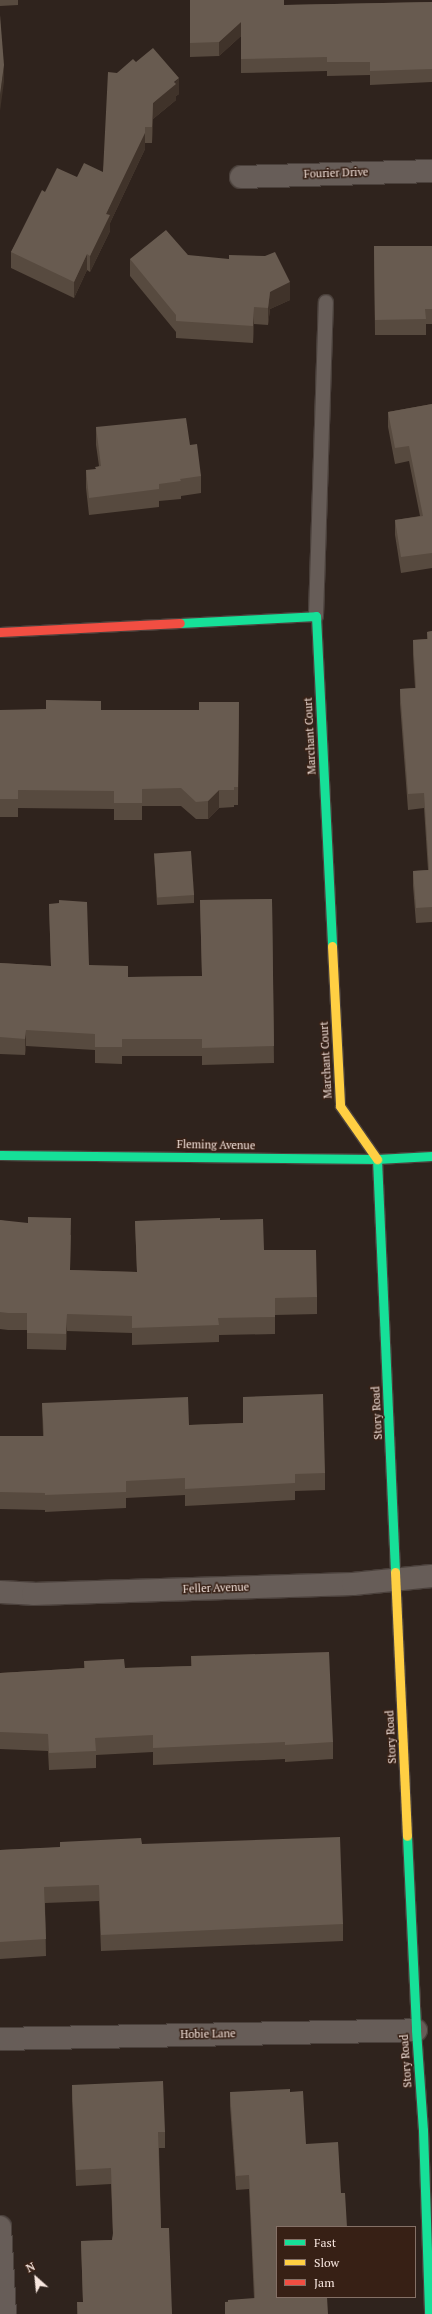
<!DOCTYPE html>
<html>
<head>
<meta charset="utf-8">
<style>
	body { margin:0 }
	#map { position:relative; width:432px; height:2314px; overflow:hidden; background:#2f231d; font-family:"PT Serif",serif }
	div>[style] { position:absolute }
	.roads { filter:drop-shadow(1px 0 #4b413c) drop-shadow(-1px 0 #4b413c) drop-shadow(0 1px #4b413c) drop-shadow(0 -1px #4b413c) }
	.lane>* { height:14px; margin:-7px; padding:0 7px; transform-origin:7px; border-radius:7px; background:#675d58 }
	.street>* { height:22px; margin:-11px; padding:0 11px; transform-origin:11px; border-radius:11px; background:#675d58 }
	.fast>* { height:9px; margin:-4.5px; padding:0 4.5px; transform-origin:4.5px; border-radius:4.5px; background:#16e098 }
	.slow>* { height:9px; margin:-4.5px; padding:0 4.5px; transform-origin:4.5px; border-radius:4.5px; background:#ffcf43 }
	.jam>* { height:9px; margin:-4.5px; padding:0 4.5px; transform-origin:4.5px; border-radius:4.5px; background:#f24e42 }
	.wall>* { inset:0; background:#574a3f }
	.shaded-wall>* { inset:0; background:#40332a }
	.building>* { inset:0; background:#685b50; transform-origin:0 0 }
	span { translate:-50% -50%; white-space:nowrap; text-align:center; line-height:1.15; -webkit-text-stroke:3px #372015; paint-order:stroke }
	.street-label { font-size:11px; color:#f8e7e0 }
	.legend { position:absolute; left:276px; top:2226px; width:140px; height:72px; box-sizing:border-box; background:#372015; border:1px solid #847066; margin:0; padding:5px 7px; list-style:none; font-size:12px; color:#f8e7e0 }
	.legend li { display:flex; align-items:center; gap:8px; height:20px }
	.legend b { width:20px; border:1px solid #847066 }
	.north { position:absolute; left:16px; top:2258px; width:40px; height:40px; -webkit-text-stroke:3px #372015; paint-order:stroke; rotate:333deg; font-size:11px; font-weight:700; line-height:16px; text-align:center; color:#f8e7e0 }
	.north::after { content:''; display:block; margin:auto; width:14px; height:18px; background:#f8e7e0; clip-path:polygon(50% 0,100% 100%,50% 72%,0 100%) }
</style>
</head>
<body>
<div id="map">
	<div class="roads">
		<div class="lane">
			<i style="left:316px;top:616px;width:314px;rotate:-88.2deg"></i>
		</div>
		<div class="street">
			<i style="left:241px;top:177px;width:191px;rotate:-1.8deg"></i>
			<i style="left:0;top:1592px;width:33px;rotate:3deg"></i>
			<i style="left:33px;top:1594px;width:320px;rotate:-1.8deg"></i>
			<i style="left:353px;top:1584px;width:79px;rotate:-5.8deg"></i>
			<i style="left:0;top:2039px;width:416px;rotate:-1.2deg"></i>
			<i style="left:0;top:2227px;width:87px;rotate:86.7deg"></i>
		</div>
		<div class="fast">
			<i style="left:180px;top:623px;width:136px;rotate:-2.9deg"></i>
			<i style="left:316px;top:616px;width:330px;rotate:87.2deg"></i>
			<i style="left:0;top:1155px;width:377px;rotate:0.6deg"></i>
			<i style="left:377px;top:1159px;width:55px;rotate:-3.1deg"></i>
			<i style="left:377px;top:1159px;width:413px;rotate:87.5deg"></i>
			<i style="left:407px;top:1836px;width:194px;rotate:87.3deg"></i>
			<i style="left:416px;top:2030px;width:100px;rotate:86deg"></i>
			<i style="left:423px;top:2130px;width:184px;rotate:88.1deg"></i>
		</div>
		<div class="slow">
			<i style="left:332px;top:946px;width:160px;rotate:87.1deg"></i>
			<i style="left:340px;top:1106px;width:65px;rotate:55.1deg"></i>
			<i style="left:395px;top:1572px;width:264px;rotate:87.4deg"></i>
		</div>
		<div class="jam">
			<i style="left:0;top:632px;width:180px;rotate:-2.9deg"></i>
		</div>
	</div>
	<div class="wall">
		<i style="clip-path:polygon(0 0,18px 0,18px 5px,0 6px)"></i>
		<i style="clip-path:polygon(190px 0,284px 5px,432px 2px,432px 82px,370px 85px,370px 75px,327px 76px,327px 71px,241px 73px,241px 36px,219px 56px,190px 57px)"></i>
		<i style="clip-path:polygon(136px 62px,179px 94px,176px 96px,176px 100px,153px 119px,152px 143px,145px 143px,145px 149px,110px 223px,110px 231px,90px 272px,87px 270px,74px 298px,11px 268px,11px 252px,45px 192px,77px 177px,103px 172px,117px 73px)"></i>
		<i style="clip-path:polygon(374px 246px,432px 246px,432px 324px,426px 324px,426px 335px,375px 335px)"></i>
		<i style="clip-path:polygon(188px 255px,290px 300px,270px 309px,268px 325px,254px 324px,253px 343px,176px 338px,176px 332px,130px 276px,130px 259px)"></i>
		<i style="clip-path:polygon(432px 404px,432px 568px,401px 573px,395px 535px,395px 520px,420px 516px,409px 461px,395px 464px,388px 427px,388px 412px)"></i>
		<i style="clip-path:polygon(96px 427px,190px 445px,201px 476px,201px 493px,181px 496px,181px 499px,159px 501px,159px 507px,89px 515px,86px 488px,86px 470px,95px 470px,99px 466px,96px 445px)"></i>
		<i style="clip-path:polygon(432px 631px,432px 922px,416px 923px,413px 886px,413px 871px,428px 870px,424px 808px,408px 810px,400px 704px,400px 689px,415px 688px,413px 655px,413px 640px,427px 639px,427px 632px)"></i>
		<i style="clip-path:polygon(239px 702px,238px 805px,234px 805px,234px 807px,219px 808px,208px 819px,196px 819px,181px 806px,142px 806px,142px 820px,114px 820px,114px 809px,18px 808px,18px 817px,0 817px,0 710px,199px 710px)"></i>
		<i style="clip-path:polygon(154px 853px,194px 895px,194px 903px,157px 905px)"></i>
		<i style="clip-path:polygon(272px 899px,274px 1063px,202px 1065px,202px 1056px,122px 1056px,122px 1064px,95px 1063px,95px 1050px,26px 1046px,25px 1055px,0 1054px,0 963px,51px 966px,49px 904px,89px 965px,128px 977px,202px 976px,200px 900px)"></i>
		<i style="clip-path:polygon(0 1220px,71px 1235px,70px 1270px,137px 1272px,135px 1221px,220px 1220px,264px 1250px,317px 1297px,317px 1314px,275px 1315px,275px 1334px,219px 1335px,219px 1342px,132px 1345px,132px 1333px,67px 1331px,66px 1350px,27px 1349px,27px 1330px,8px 1330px,0 1329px)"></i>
		<i style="clip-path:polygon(243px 1397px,325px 1473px,325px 1490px,295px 1491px,295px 1500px,185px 1506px,185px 1495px,126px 1498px,126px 1508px,45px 1512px,45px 1510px,0 1509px,0 1436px,43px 1436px,42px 1403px,189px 1425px,243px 1423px)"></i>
		<i style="clip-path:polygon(191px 1656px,333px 1742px,333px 1759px,285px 1762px,285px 1759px,153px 1765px,153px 1752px,96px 1755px,96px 1768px,49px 1770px,48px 1751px,0 1749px,0 1673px,84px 1668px,84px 1661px,125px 1668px,191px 1666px)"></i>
		<i style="clip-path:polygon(142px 1844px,343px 1924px,343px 1941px,101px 1951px,99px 1901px,45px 1903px,46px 1956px,0 1959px,0 1850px)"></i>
		<i style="clip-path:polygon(72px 2085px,165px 2132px,165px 2148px,159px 2148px,161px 2228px,172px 2314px,77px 2314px,77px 2302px,83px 2302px,81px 2241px,112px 2240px,113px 2236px,111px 2184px,76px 2186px,72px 2101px)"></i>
		<i style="clip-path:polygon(230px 2092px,277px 2227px,277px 2297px,328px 2314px,225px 2314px,225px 2302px,254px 2299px,249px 2189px,236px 2190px,230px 2106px)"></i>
	</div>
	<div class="shaded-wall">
		<i style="clip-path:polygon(241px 22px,241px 36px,219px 56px,219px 42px)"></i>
		<i style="clip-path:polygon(4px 65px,4px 82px,0 111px,0 95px)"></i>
		<i style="clip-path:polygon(179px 78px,179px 94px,176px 96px,176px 100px,153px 119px,152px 143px,152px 127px,153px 103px)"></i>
		<i style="clip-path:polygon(145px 127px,145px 149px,110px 223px,110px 231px,90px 272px,90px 256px,106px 214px)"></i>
		<i style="clip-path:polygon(87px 254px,87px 270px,74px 298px,74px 282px)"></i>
		<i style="clip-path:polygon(290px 282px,290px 300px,270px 309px,268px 325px,268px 308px,270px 292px)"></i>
		<i style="clip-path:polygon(254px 307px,254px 324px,253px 343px,253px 326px)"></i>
		<i style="clip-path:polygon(219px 790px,219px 808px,208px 819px,208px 801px)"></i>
		<i style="clip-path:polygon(26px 1030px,26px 1046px,25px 1055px,25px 1039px)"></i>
		<i style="clip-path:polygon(67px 1314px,67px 1331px,66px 1350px,66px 1334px)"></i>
	</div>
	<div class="building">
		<i style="clip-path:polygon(190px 0,284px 0,284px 5px,432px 2px,432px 69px,370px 71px,370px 62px,327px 62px,327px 57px,241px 59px,241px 22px,219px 42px,190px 43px)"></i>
		<i style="clip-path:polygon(0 15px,4px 65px,0 95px)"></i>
		<i style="clip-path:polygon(153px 48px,179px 78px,174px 82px,176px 84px,153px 103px,152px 127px,145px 127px,145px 133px,106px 214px,110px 215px,90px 256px,87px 254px,74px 282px,11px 252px,42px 190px,45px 192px,57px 168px,77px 177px,84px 163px,103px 172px,108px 72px,117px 73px,133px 59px,136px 62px)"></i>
		<i style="clip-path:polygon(166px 230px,188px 255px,229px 259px,229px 255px,265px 256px,275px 252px,290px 282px,270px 292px,268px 308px,254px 307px,253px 326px,176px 321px,176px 315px,130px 259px)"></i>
		<i style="clip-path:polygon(374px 246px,432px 246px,432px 309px,425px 309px,426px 319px,375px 320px)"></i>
		<i style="clip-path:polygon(432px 404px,432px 553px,401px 557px,395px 520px,423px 516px,409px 446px,395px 448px,388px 412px)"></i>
		<i style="clip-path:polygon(186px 418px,190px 445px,197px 444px,201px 476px,180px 479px,181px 481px,159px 484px,159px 489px,89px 498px,86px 470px,96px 469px,95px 467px,101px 466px,96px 427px)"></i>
		<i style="clip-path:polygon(432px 631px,432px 907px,416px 908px,413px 871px,429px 870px,424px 793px,408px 794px,400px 689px,416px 688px,413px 640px,428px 639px,427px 632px)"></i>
		<i style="clip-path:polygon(46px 700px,101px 701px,101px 710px,199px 710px,199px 702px,239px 702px,238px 787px,234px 787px,234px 790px,219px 790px,208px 801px,196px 802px,181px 788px,142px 789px,142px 803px,114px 803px,114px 791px,18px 790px,18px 799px,0 799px,0 710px,46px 709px)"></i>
		<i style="left:191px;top:851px;width:44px;height:37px;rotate:86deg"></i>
		<i style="clip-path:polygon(272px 899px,274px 1046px,202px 1048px,202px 1039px,122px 1039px,122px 1047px,95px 1047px,95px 1034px,26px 1030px,25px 1039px,0 1037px,0 963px,51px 966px,49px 904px,59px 903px,59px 900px,87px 902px,89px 965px,128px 966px,128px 977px,202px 976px,200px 900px)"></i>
		<i style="clip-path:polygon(28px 1217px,71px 1218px,70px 1270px,137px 1272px,135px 1221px,220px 1218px,220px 1220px,263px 1219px,264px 1250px,316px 1250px,317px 1297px,275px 1298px,275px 1317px,218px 1318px,219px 1325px,132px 1328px,132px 1316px,67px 1314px,66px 1334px,27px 1333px,27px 1313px,8px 1313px,0 1312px,0 1220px,28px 1223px)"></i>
		<i style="clip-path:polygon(323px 1394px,325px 1473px,295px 1474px,295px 1483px,185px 1489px,185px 1478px,126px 1481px,126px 1492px,45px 1495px,45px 1493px,0 1492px,0 1436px,44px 1436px,42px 1403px,188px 1397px,189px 1425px,243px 1423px,243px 1397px)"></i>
		<i style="clip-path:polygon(329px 1652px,333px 1742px,285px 1745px,285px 1742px,153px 1748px,153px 1735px,95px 1738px,96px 1751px,49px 1753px,48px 1734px,0 1732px,0 1673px,85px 1668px,84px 1661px,124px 1659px,125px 1668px,192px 1666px,191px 1656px)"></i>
		<i style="clip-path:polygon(340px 1837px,343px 1924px,101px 1935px,99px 1885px,44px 1887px,46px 1939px,0 1942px,0 1850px,60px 1847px,60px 1842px,141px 1838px,142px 1844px)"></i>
		<i style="clip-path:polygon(163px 2081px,165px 2132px,158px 2132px,161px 2228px,169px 2228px,172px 2314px,78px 2314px,77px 2302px,83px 2302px,81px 2241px,112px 2240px,113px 2233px,111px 2168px,76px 2170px,72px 2085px)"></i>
		<i style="clip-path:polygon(290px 2089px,290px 2092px,303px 2091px,306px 2144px,338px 2142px,341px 2193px,345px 2193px,347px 2227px,277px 2227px,277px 2297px,327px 2297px,328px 2314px,225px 2314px,225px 2302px,228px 2302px,228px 2300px,255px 2298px,249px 2175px,236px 2176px,230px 2092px)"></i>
	</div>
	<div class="street-label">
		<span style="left:336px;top:173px;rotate:-2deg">Fourier Drive</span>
		<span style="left:310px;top:736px;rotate:-93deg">Marchant Court</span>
		<span style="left:326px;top:1060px;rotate:-93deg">Marchant Court</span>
		<span style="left:216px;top:1145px;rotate:1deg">Fleming Avenue</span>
		<span style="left:377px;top:1413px;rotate:-93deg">Story Road</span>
		<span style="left:216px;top:1588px;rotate:-2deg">Feller Avenue</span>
		<span style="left:391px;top:1737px;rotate:-93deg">Story Road</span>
		<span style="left:208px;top:2034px;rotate:-1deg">Hobie Lane</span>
		<span style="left:406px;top:2061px;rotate:-94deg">Story Road</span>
	</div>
	<ul class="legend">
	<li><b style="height:5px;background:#16e098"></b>Fast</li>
	<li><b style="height:5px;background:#ffcf43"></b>Slow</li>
	<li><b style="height:5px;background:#f24e42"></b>Jam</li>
	</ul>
	<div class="north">N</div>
</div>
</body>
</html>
